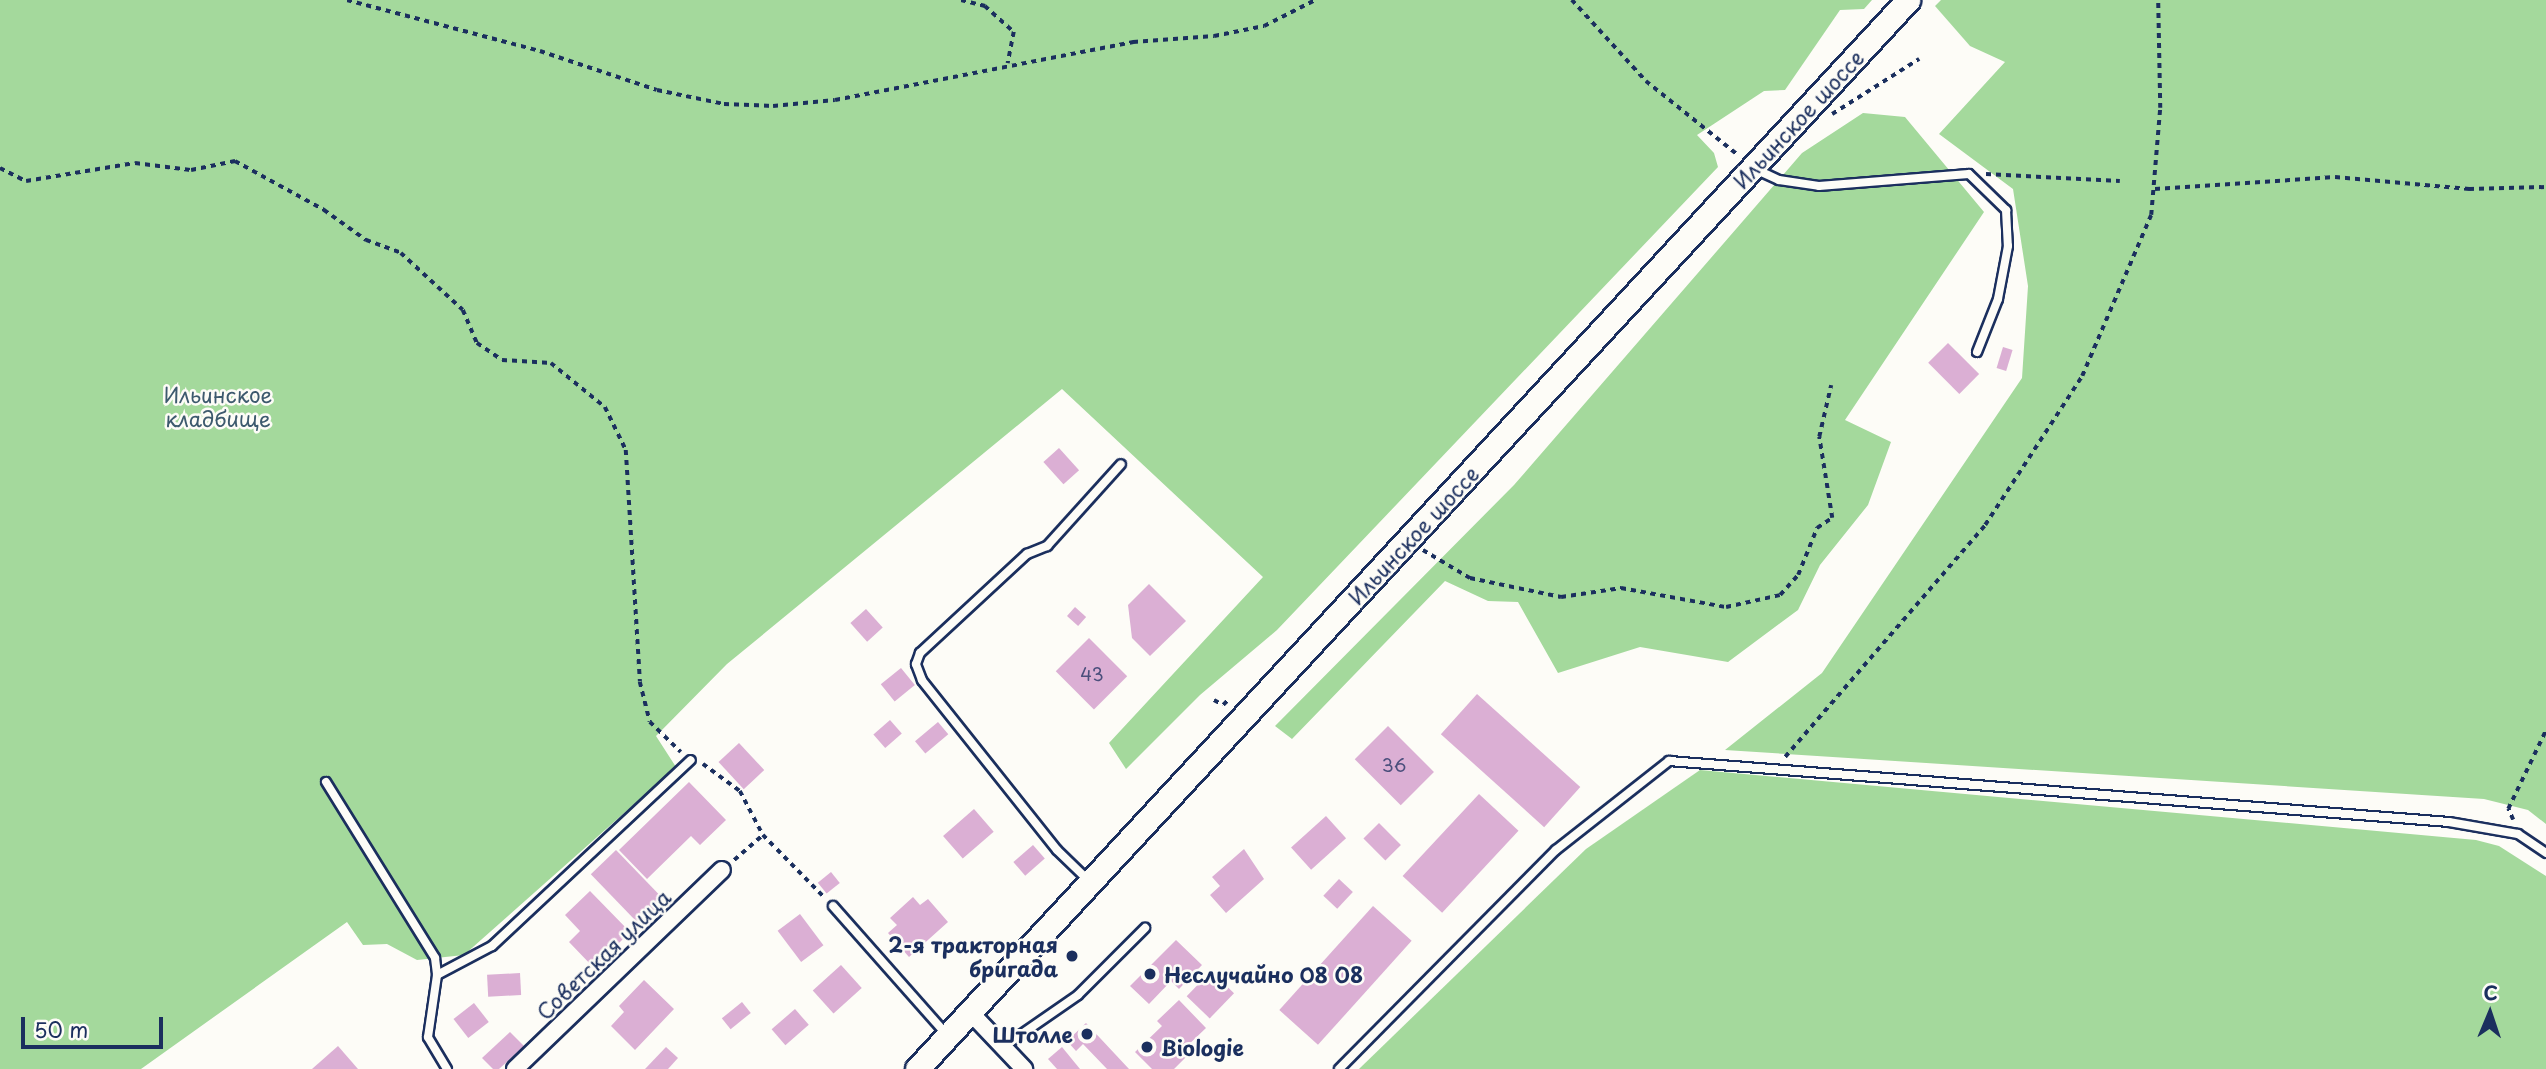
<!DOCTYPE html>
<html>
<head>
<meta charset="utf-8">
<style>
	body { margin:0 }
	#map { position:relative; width:2546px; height:1069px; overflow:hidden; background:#fdfcf7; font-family:"Playpen Sans",sans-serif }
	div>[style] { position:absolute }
	.green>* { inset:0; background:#a4d99c }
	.building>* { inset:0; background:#dbafd4; transform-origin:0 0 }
	.path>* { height:3.5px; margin-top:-1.75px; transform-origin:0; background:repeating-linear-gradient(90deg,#1b2f5e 0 5px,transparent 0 10px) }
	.roads { filter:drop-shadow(2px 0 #1b2f5e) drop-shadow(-2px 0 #1b2f5e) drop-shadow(0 2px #1b2f5e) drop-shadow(0 -2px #1b2f5e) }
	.service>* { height:8px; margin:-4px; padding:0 4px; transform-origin:4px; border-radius:4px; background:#fdfcf7 }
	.minor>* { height:16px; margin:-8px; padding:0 8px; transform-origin:8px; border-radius:8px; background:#fdfcf7 }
	.secondary>* { height:23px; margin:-11.5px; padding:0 11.5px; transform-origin:11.5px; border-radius:11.5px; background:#fdfcf7 }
	.dots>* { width:19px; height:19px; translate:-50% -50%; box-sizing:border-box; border:4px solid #fdfcf7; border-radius:50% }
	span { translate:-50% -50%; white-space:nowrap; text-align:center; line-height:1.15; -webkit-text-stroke:5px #fdfcf7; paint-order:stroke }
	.number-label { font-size:18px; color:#4b4f7c }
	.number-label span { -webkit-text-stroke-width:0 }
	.street-label { font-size:21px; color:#1b2f5e }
	.park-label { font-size:21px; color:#3d5a6e }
	.poi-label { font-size:21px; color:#1b2f5e; font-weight:700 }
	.right { translate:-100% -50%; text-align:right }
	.left { translate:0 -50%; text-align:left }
	.north { position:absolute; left:2455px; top:978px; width:70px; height:70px; -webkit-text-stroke:5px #fdfcf7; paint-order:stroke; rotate:2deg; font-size:19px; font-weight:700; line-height:28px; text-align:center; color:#1b2f5e }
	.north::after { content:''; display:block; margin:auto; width:24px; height:32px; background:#1b2f5e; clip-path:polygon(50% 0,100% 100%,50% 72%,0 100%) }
	.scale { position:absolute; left:21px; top:1017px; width:142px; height:32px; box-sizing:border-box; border:4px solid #1b2f5e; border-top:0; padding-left:9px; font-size:21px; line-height:24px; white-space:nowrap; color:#1b2f5e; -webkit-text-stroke:5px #fdfcf7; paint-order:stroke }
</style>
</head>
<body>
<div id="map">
	<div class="green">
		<i style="clip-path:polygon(0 0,1872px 0,1864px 9px,1840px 10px,1785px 90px,1764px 91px,1697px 135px,1714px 153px,1718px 167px,1277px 630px,1200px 695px,1126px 769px,1109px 743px,1263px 577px,1062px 389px,727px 664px,656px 736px,676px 767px,464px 955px,417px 960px,387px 944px,363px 945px,347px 922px,141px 1069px,0 1069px)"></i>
		<i style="clip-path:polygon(1941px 0,2546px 0,2546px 824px,2528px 810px,2484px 799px,1725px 750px,1822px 673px,2022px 378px,2028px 286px,2013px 189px,1939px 134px,2005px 62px,1970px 46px,1935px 6px)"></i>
		<i style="clip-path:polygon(1863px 113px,1905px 117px,1984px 212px,1845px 420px,1891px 442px,1868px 505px,1820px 565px,1798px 610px,1728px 662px,1640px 647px,1558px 673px,1518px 602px,1488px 601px,1445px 581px,1292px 739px,1275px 726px,1514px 485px,1802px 153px)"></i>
		<i style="clip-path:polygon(1700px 770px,2476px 840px,2499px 846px,2546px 876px,2546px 1069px,1359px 1069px,1586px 849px)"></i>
	</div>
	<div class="building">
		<i style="left:1948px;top:343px;width:44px;height:28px;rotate:45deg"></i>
		<i style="left:2003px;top:347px;width:10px;height:22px;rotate:17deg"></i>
		<i style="left:1059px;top:448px;width:30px;height:21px;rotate:48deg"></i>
		<i style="clip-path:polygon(1149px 584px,1186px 621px,1150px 656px,1132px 638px,1128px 605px)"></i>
		<i style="left:1075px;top:607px;width:15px;height:12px;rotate:42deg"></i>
		<i style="left:866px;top:609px;width:25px;height:21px;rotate:48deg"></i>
		<i style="left:1089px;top:638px;width:54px;height:47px;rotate:45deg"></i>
		<i style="left:901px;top:668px;width:22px;height:26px;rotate:51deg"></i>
		<i style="left:1477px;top:694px;width:139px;height:54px;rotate:42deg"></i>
		<i style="left:890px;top:720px;width:18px;height:22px;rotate:49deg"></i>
		<i style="left:938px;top:722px;width:16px;height:30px;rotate:50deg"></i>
		<i style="left:1388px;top:726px;width:65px;height:47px;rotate:45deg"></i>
		<i style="left:739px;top:743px;width:37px;height:28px;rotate:47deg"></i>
		<i style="clip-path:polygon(689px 782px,726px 820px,700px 845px,691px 836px,647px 879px,619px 850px)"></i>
		<i style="left:1479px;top:794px;width:54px;height:112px;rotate:43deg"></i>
		<i style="left:974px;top:809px;width:30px;height:41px;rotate:49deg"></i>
		<i style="left:1326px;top:816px;width:30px;height:47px;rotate:48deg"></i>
		<i style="left:1379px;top:823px;width:31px;height:22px;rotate:45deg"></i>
		<i style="left:1033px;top:845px;width:18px;height:26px;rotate:49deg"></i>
		<i style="clip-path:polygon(1244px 849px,1264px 879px,1226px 913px,1210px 895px,1220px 886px,1212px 877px)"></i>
		<i style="left:616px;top:850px;width:73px;height:35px;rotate:46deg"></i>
		<i style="left:831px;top:872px;width:14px;height:17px;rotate:51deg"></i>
		<i style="left:1339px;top:879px;width:19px;height:23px;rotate:43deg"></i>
		<i style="clip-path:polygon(590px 891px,630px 932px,594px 968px,569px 942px,580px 931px,565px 915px)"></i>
		<i style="clip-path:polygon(913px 897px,920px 905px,928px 899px,948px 922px,909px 957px,888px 933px,897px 925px,890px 918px)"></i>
		<i style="left:1373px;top:906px;width:52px;height:140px;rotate:42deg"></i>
		<i style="left:800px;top:914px;width:39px;height:28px;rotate:53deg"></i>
		<i style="clip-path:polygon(1176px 940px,1202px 965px,1179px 989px,1171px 981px,1149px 1004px,1130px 986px)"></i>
		<i style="left:841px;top:965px;width:31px;height:38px;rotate:48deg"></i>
		<i style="left:1211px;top:971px;width:32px;height:35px;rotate:44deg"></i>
		<i style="left:520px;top:973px;width:22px;height:33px;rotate:87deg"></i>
		<i style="clip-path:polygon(644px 980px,674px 1009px,635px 1050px,611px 1026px,624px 1012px,619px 1006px)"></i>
		<i style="clip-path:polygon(1179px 1000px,1206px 1028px,1184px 1049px,1189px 1054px,1174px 1069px,1152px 1069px,1135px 1052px,1162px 1026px,1157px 1021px)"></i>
		<i style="left:742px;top:1002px;width:14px;height:26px;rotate:51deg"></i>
		<i style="left:474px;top:1003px;width:24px;height:26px;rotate:52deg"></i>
		<i style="left:795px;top:1009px;width:21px;height:31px;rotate:49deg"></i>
		<i style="clip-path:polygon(1086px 1023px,1129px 1069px,1107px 1069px,1083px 1044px,1076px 1051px,1067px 1041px)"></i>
		<i style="clip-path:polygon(510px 1032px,524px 1046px,499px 1069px,493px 1069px,482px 1058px)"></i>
		<i style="clip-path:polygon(338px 1046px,358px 1069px,312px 1069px)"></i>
		<i style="clip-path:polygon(666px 1047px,678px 1058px,668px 1069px,645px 1069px)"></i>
		<i style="clip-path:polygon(1062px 1047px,1080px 1069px,1057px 1069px,1048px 1059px)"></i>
	</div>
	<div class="path">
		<i style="left:347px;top:0;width:200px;rotate:14.8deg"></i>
		<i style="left:540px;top:51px;width:123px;rotate:18.4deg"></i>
		<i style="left:657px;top:90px;width:68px;rotate:11.8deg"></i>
		<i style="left:724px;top:104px;width:49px;rotate:2.3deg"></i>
		<i style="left:773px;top:106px;width:62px;rotate:-5.5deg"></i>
		<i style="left:835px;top:100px;width:304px;rotate:-11deg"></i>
		<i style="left:1133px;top:42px;width:81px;rotate:-4.2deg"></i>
		<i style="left:1214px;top:36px;width:51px;rotate:-11.3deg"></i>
		<i style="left:1264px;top:26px;width:57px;rotate:-27deg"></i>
		<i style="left:961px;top:0;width:25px;rotate:14deg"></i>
		<i style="left:985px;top:6px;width:39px;rotate:42deg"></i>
		<i style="left:1014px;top:32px;width:32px;rotate:101deg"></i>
		<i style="left:1572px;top:0;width:110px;rotate:47.6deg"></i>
		<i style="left:1646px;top:81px;width:118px;rotate:38.8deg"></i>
		<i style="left:1832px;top:114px;width:103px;rotate:-32.3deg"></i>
		<i style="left:0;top:168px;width:29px;rotate:27deg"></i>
		<i style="left:26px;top:181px;width:110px;rotate:-9.4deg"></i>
		<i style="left:135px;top:163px;width:56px;rotate:7.1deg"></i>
		<i style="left:191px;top:170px;width:45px;rotate:-11.6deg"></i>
		<i style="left:235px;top:161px;width:102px;rotate:28.8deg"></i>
		<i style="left:324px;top:210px;width:52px;rotate:35.5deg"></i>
		<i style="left:366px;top:240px;width:37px;rotate:20deg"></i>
		<i style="left:401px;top:253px;width:84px;rotate:42.6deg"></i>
		<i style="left:463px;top:310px;width:36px;rotate:67deg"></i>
		<i style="left:477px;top:343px;width:30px;rotate:34deg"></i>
		<i style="left:502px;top:360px;width:49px;rotate:3.5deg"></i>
		<i style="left:551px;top:363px;width:70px;rotate:39.2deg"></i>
		<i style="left:605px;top:407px;width:48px;rotate:64deg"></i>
		<i style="left:626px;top:450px;width:232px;rotate:86.5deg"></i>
		<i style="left:640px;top:682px;width:41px;rotate:76deg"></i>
		<i style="left:650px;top:722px;width:43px;rotate:44.1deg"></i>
		<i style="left:1986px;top:174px;width:134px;rotate:3deg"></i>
		<i style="left:2155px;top:189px;width:180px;rotate:-3.8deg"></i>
		<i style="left:2335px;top:177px;width:135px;rotate:5.1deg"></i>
		<i style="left:2469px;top:189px;width:77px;rotate:-1.5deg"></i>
		<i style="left:1423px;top:550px;width:55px;rotate:30.8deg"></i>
		<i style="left:1470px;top:578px;width:93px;rotate:11.8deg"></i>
		<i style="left:1561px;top:597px;width:61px;rotate:-8.5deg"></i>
		<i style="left:1621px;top:588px;width:107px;rotate:10.3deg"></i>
		<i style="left:1726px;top:607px;width:55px;rotate:-12.5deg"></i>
		<i style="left:1780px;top:595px;width:27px;rotate:-48deg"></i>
		<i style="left:1798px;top:575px;width:51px;rotate:-68deg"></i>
		<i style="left:1817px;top:528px;width:18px;rotate:-34deg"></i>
		<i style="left:1832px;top:518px;width:82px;rotate:-99.1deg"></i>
		<i style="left:1819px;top:437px;width:53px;rotate:-77deg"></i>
		<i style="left:1214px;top:700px;width:10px;rotate:29deg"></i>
		<i style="left:1223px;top:705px;width:8px;rotate:-45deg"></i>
		<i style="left:1785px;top:757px;width:306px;rotate:-49.2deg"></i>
		<i style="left:1985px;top:525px;width:178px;rotate:-56.9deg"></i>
		<i style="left:2082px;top:376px;width:175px;rotate:-66.8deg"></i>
		<i style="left:2151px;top:215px;width:107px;rotate:-85.2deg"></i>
		<i style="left:2160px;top:108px;width:108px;rotate:-91.1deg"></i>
		<i style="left:703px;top:764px;width:46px;rotate:36.1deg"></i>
		<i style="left:740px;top:791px;width:50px;rotate:62.4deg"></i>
		<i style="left:763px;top:835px;width:88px;rotate:45.5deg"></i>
		<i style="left:2513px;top:820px;width:12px;rotate:-114deg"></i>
		<i style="left:2508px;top:809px;width:88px;rotate:-64.3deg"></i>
		<i style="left:734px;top:860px;width:38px;rotate:-41deg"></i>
	</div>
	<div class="roads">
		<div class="service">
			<i style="left:1755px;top:169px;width:26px;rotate:25deg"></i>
			<i style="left:1779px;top:180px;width:40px;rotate:8.5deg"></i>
			<i style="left:1819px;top:186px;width:150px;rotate:-4.6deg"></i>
			<i style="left:1969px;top:174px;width:52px;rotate:44.2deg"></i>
			<i style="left:2006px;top:210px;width:36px;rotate:87deg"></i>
			<i style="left:2008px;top:246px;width:54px;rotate:100.7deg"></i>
			<i style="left:1998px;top:299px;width:57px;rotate:111.6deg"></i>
			<i style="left:326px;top:782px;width:207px;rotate:58.2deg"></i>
			<i style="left:435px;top:958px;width:17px;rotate:83deg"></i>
			<i style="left:1088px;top:880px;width:43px;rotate:-135.9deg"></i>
			<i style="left:1057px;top:850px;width:217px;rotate:-128.5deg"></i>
			<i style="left:922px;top:680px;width:17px;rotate:-111deg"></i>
			<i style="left:916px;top:664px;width:12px;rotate:-70deg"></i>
			<i style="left:920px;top:653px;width:146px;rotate:-42.8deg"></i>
			<i style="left:1027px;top:554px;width:22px;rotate:-22deg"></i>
			<i style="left:1047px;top:546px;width:110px;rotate:-47.9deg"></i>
			<i style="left:833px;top:906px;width:172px;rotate:48.5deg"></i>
			<i style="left:1003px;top:1047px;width:91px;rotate:-34.7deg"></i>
			<i style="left:1078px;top:995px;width:95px;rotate:-45deg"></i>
			<i style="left:447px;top:1069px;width:37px;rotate:-121deg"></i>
			<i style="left:428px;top:1037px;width:63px;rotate:-81.7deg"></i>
			<i style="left:437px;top:975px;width:62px;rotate:-27.8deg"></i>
			<i style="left:492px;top:946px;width:272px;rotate:-43.1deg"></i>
			<i style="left:1339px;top:1069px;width:308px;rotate:-45.3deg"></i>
			<i style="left:1556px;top:850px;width:144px;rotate:-38.2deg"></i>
			<i style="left:1669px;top:761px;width:782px;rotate:4.47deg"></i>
			<i style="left:2449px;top:822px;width:70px;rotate:9.9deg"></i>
			<i style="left:2518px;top:834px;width:34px;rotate:34deg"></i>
		</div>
		<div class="minor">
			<i style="left:970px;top:1012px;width:79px;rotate:46.5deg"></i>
			<i style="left:515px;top:1069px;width:287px;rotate:-43.9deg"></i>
		</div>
		<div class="secondary">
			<i style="left:917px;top:1069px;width:1458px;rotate:-47.17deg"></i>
		</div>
	</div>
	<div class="dots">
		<i style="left:1072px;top:956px;background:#1b2f5e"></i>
		<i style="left:1150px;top:974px;background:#1b2f5e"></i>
		<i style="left:1087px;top:1034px;background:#1b2f5e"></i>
		<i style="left:1147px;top:1047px;background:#1b2f5e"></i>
	</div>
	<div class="number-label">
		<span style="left:1092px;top:674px">43</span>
		<span style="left:1394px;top:765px">36</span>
	</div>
	<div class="street-label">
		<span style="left:1798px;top:119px;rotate:-47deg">Ильинское шоссе</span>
		<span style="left:1413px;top:535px;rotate:-47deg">Ильинское шоссе</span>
		<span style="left:603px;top:954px;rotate:-44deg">Советская улица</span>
	</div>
	<div class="park-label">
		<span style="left:218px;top:406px">Ильинское<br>кладбище</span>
	</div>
	<div class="poi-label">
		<span class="right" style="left:1058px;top:956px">2-я тракторная<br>бригада</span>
		<span class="left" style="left:1164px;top:974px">Неслучайно 08 08</span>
		<span class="right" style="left:1073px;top:1034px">Штолле</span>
		<span class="left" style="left:1161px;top:1047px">Biologie</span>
	</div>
	<div class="north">С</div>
	<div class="scale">50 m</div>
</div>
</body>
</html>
